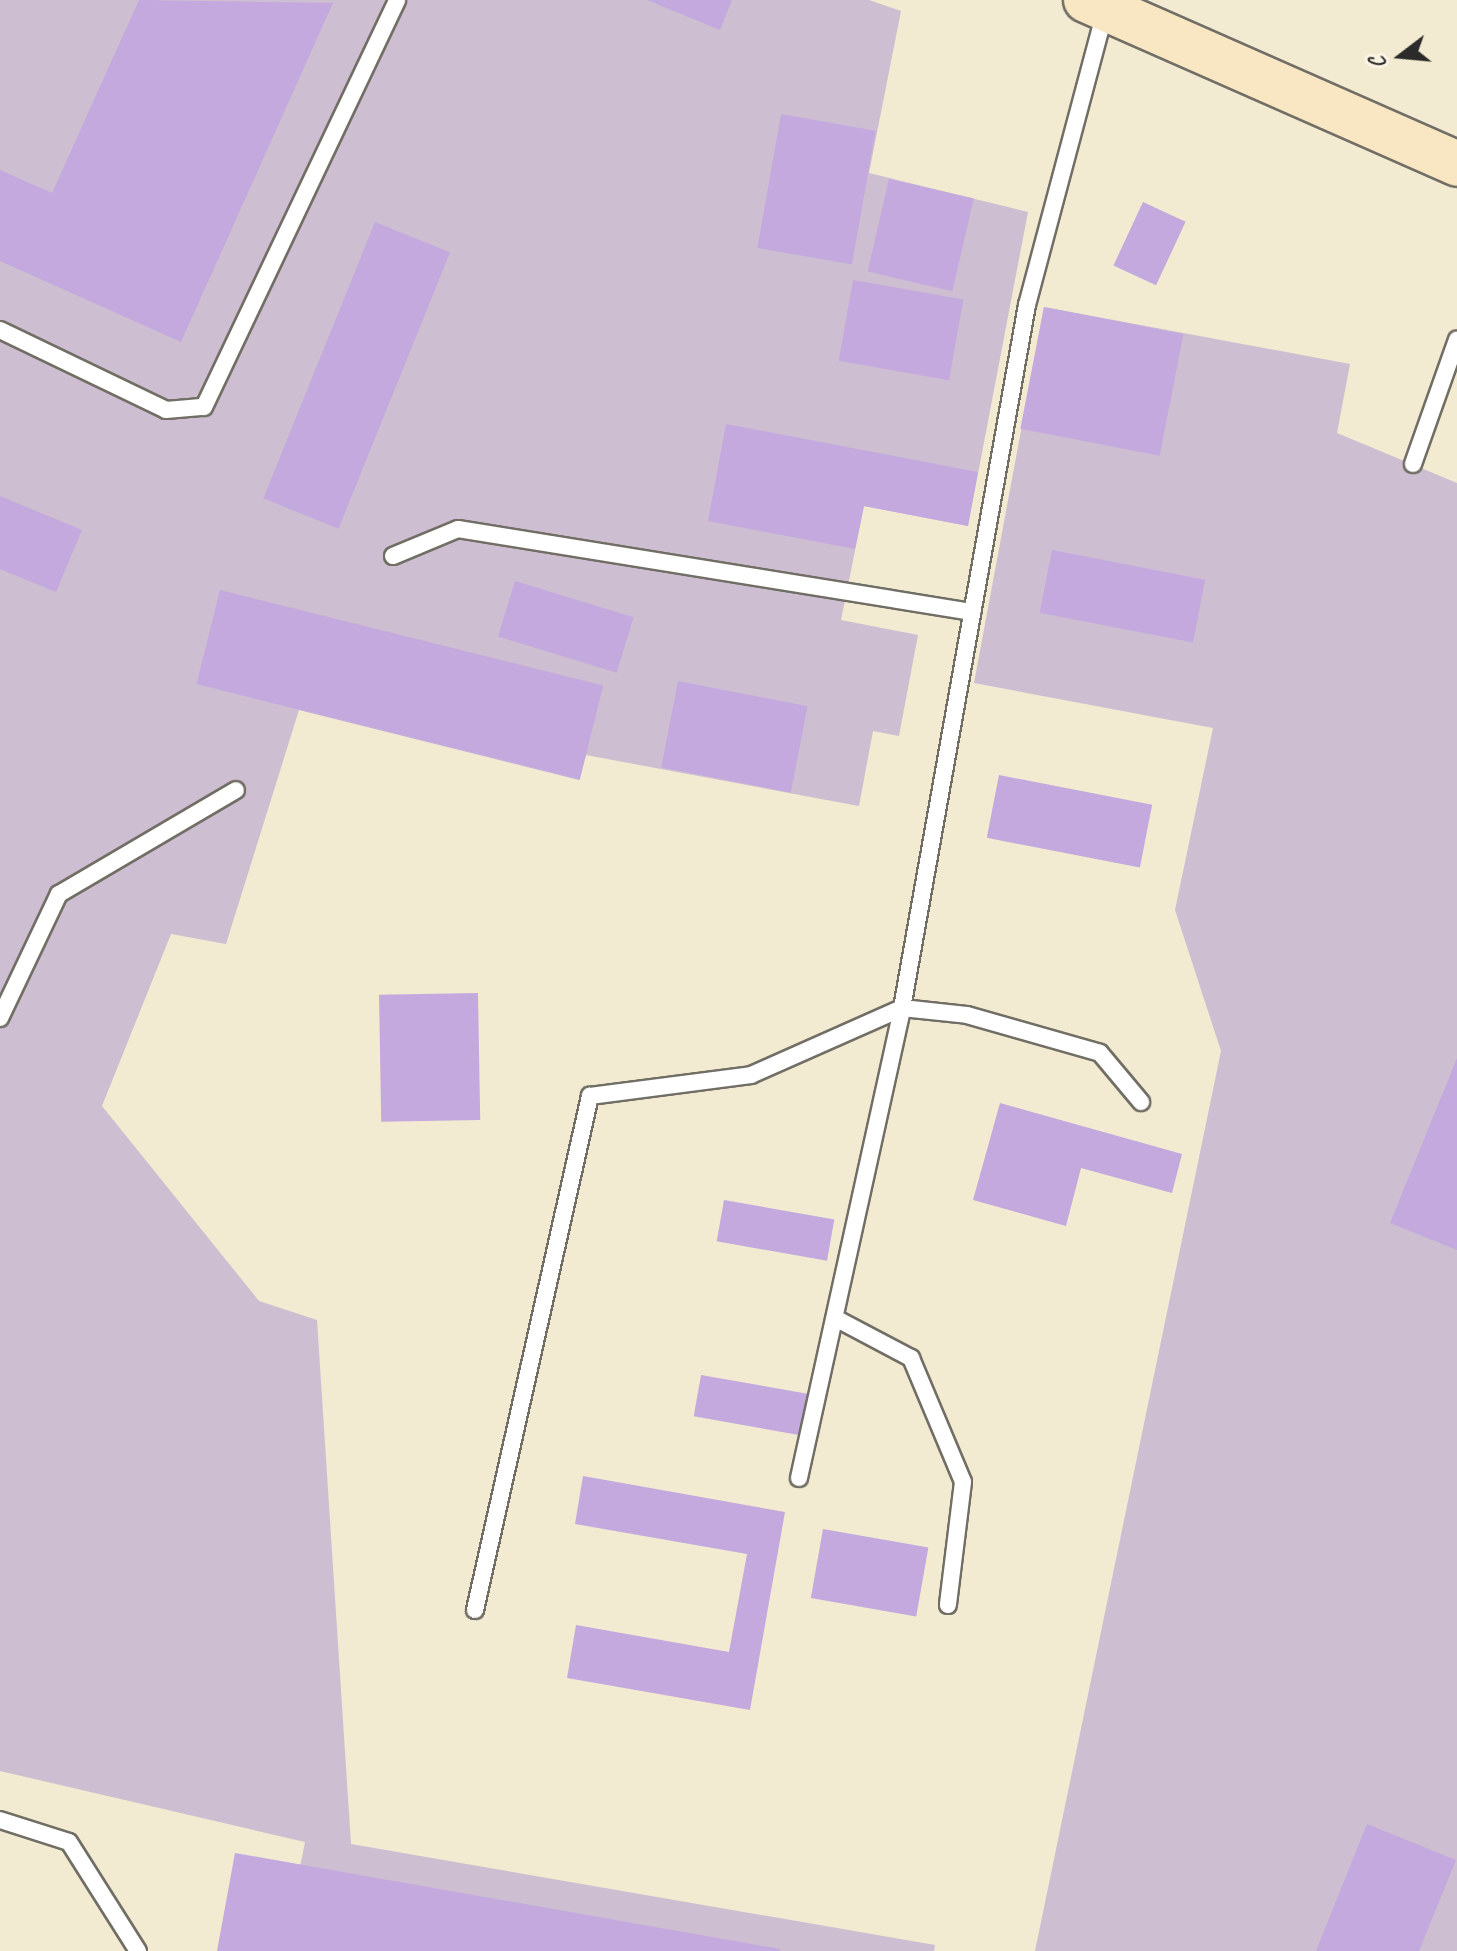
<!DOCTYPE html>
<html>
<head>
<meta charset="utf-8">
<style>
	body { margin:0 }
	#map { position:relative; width:1457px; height:1951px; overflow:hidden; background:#f2ebd1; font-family:Caveat,sans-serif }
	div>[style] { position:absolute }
	.industrial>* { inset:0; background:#cebed1 }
	.building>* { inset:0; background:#c3a9de; transform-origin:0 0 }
	.roads { filter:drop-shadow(2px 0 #716e65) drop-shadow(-2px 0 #716e65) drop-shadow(0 2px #716e65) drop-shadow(0 -2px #716e65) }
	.lane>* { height:16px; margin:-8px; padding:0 8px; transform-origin:8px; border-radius:8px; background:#fff }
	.secondary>* { height:44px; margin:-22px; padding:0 22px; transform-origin:22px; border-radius:22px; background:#f9e7c3 }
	span { translate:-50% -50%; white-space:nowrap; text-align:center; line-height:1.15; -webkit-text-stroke:6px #fcf5e5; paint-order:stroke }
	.north { position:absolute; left:1361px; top:16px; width:80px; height:80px; -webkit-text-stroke:6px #fcf5e5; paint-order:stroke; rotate:254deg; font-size:22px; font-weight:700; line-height:32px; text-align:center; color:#2b2b2b }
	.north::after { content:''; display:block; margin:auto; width:28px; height:36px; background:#2b2b2b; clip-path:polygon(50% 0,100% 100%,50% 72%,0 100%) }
</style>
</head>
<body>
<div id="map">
	<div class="industrial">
		<i style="clip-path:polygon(0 0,869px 0,901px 11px,869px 173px,1028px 212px,968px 526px,864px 506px,841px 620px,918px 635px,899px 736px,873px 731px,859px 806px,586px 755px,579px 780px,299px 710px,226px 944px,171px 934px,102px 1106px,259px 1301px,317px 1320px,351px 1844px,935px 1945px,934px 1951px,283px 1951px,305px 1842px,0 1771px)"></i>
		<i style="clip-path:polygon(1044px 307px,1350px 364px,1337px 433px,1457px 483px,1457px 1951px,1035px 1951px,1221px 1051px,1175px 910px,1213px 728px,974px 683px)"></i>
	</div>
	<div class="building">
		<i style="clip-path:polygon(139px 0,333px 3px,181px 342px,0 261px,0 170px,52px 193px)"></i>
		<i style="clip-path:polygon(647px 0,732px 0,720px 30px)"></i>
		<i style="left:781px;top:114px;width:96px;height:136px;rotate:10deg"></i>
		<i style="left:889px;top:179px;width:87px;height:95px;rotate:13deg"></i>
		<i style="left:1143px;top:202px;width:47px;height:70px;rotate:25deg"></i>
		<i style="left:375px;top:222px;width:81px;height:298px;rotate:22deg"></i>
		<i style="left:853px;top:280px;width:112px;height:82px;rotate:10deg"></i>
		<i style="left:1044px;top:307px;width:142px;height:124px;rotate:11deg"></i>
		<i style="clip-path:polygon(726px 424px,978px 472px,968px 526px,864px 506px,855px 549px,708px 521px)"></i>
		<i style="clip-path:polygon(0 496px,82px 530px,56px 592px,0 569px)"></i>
		<i style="left:1052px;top:550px;width:156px;height:64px;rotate:11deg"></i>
		<i style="left:515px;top:581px;width:124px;height:58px;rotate:17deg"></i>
		<i style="left:220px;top:590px;width:395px;height:97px;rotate:14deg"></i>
		<i style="left:678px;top:681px;width:132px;height:88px;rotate:11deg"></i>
		<i style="left:999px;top:775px;width:156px;height:64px;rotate:11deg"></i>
		<i style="left:478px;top:993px;width:127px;height:99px;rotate:89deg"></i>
		<i style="clip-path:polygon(1457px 1058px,1457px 1250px,1390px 1223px)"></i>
		<i style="clip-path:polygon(1000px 1103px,1182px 1154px,1172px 1193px,1081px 1168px,1066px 1226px,973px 1200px)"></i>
		<i style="left:724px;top:1200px;width:112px;height:42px;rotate:10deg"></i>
		<i style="left:701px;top:1375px;width:111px;height:42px;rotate:10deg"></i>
		<i style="clip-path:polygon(583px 1476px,785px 1512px,750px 1710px,567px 1678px,576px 1625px,729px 1652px,747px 1554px,575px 1524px)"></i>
		<i style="left:823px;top:1529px;width:107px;height:70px;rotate:10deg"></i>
		<i style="clip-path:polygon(1367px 1824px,1456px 1860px,1419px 1951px,1316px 1951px)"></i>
		<i style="clip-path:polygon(235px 1853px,780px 1949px,780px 1951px,217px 1951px)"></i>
	</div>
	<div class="roads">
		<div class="lane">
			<i style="left:0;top:330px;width:184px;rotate:25.7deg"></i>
			<i style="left:166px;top:410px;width:38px;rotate:-5deg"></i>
			<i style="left:204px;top:407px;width:450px;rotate:-64.6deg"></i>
			<i style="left:1413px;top:464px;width:132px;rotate:-70.5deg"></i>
			<i style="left:393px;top:556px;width:70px;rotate:-22.6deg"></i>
			<i style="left:458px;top:529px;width:521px;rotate:9.17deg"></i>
			<i style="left:0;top:1018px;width:137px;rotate:-64.6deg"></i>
			<i style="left:59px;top:894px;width:205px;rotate:-30.4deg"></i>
			<i style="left:835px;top:1318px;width:86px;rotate:27.8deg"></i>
			<i style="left:911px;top:1358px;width:134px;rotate:67.2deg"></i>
			<i style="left:963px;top:1482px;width:124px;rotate:97deg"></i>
			<i style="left:799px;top:1478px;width:481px;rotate:-77.6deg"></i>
			<i style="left:902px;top:1008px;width:714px;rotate:-79.92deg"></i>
			<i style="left:1027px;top:305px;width:303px;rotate:-75.1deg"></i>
			<i style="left:475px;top:1610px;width:527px;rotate:-77.39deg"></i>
			<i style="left:590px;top:1096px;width:162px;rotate:-7.4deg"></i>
			<i style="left:751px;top:1075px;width:165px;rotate:-23.9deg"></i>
			<i style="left:902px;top:1008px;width:65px;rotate:6.1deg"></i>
			<i style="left:967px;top:1015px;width:138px;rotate:15.9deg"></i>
			<i style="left:1100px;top:1053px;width:64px;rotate:50.1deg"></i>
			<i style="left:0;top:1820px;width:72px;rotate:17.7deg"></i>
			<i style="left:69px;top:1842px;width:129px;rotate:57.7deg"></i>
		</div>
		<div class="secondary">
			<i style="left:1086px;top:0;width:406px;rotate:23.8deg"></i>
		</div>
	</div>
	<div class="north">С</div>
</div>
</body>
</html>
